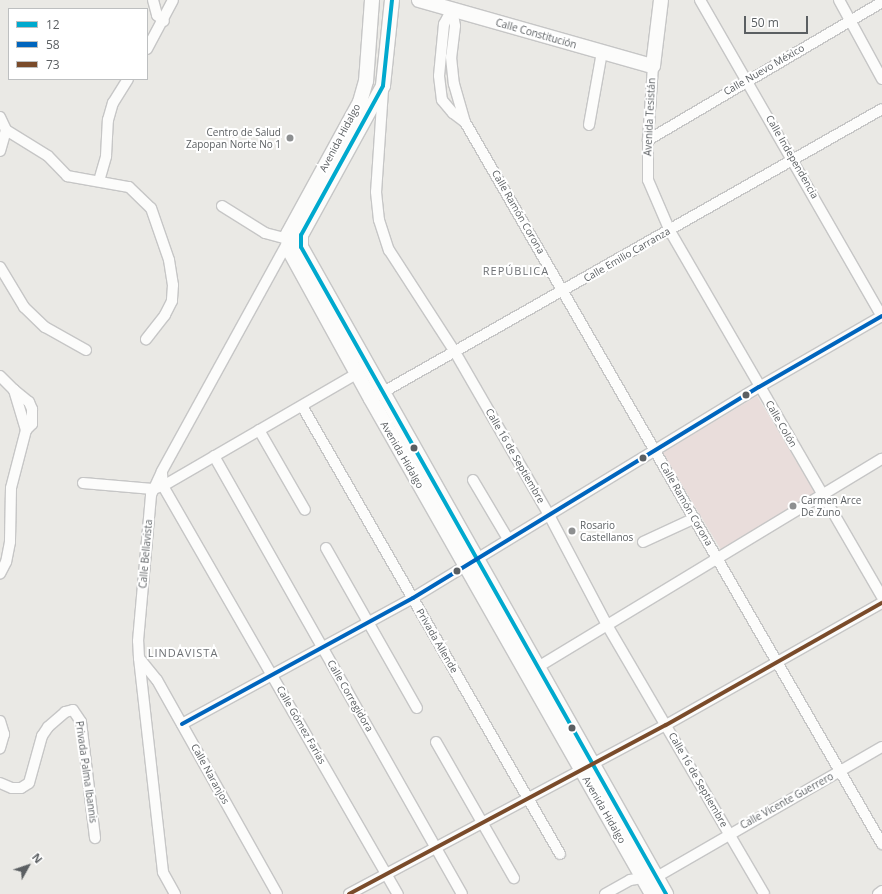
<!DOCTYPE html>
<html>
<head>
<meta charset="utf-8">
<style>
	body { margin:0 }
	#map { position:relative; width:882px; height:894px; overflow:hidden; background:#eae9e5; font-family:"Open Sans",sans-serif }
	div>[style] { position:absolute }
	.medical>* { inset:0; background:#e9dddb; transform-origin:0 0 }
	.roads { filter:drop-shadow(1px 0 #c6c6c6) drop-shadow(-1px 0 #c6c6c6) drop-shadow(0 1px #c6c6c6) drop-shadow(0 -1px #c6c6c6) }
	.minor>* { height:10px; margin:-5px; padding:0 5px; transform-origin:5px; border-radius:5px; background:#fcfcfb }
	.secondary>* { height:14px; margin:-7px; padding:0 7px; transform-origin:7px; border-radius:7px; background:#fcfcfb }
	.bus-1>* { height:4px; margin:-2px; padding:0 2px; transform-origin:2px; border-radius:2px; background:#00a9ce }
	.bus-2>* { height:4px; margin:-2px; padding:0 2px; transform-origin:2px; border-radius:2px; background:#0065bd }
	.bus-3>* { height:4px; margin:-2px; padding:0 2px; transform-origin:2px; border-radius:2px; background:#7a4b2a }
	.dots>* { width:11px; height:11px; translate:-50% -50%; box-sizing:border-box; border:2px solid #fff; border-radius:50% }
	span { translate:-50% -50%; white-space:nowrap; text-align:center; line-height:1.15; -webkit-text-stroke:4px #fff; paint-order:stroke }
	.street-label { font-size:10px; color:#5b5f62 }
	.poi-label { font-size:10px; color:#5b5f62 }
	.right { translate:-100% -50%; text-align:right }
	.left { translate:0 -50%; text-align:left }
	.neighbourhood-label { font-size:11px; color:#6d7074; letter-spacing:1px }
	.legend { position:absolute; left:8px; top:8px; width:140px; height:72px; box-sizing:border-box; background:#fff; border:1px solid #bdbfc0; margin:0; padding:5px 7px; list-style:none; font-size:12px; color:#5b5f62 }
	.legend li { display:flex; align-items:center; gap:8px; height:20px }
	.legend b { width:20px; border:1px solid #bdbfc0 }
	.north { position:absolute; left:8px; top:846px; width:40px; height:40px; -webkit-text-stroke:3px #fff; paint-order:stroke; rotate:50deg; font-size:11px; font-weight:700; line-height:16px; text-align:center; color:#5b5f62 }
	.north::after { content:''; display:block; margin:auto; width:14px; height:18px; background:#5b5f62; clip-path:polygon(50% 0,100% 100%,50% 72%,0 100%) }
	.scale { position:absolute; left:744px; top:16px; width:64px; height:18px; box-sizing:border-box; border:2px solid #5b5f62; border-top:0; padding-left:5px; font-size:12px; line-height:14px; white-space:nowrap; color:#5b5f62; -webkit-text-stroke:3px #fff; paint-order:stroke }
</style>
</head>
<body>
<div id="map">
	<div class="medical">
		<i style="left:757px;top:396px;width:115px;height:110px;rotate:59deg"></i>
	</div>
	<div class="roads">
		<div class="minor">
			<i style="left:153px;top:0;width:16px;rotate:75deg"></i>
			<i style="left:157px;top:15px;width:9px;rotate:41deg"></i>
			<i style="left:700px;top:0;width:365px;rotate:60.1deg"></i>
			<i style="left:839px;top:0;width:90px;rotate:61.4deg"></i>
			<i style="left:452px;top:9px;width:17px;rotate:118deg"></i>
			<i style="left:444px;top:24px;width:52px;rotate:95.5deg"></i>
			<i style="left:439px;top:76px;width:24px;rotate:83deg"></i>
			<i style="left:442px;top:100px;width:17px;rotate:50deg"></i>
			<i style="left:453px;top:113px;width:15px;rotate:37deg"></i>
			<i style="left:465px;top:122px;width:834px;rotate:59.99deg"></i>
			<i style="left:452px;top:9px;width:17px;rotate:80deg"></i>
			<i style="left:455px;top:26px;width:31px;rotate:97deg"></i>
			<i style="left:451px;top:57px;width:27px;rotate:84deg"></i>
			<i style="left:454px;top:84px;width:40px;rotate:74deg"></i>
			<i style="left:147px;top:49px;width:55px;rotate:-62deg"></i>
			<i style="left:653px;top:66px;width:74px;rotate:93.9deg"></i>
			<i style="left:648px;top:140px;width:40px;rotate:90deg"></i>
			<i style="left:648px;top:180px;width:56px;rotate:66.7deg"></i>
			<i style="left:670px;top:231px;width:422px;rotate:59.9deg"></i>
			<i style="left:383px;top:90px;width:102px;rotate:93.9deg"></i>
			<i style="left:376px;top:192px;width:28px;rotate:84deg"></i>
			<i style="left:379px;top:220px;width:32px;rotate:72deg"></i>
			<i style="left:389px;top:250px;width:121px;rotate:57.1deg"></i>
			<i style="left:455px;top:352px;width:188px;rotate:60deg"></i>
			<i style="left:549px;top:515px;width:124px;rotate:62.2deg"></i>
			<i style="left:607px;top:625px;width:311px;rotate:59.7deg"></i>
			<i style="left:0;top:117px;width:14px;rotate:65deg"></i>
			<i style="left:6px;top:130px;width:49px;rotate:31.8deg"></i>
			<i style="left:48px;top:156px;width:28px;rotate:46deg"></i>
			<i style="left:67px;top:176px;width:63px;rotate:10.1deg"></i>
			<i style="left:129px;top:187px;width:30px;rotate:44deg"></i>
			<i style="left:151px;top:208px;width:55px;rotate:70.9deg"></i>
			<i style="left:169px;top:260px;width:25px;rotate:81deg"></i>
			<i style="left:173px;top:285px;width:16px;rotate:94deg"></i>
			<i style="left:172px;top:301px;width:16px;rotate:117deg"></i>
			<i style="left:165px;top:315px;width:31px;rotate:128deg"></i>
			<i style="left:589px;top:125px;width:74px;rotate:-79.9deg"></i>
			<i style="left:648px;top:140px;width:272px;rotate:-30.5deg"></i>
			<i style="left:0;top:151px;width:22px;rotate:-74deg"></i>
			<i style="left:99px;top:181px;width:26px;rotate:-74deg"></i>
			<i style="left:106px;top:156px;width:36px;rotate:-87deg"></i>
			<i style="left:108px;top:120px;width:18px;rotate:-74deg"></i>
			<i style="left:113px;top:103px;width:28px;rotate:-58deg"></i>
			<i style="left:222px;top:206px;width:51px;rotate:32.1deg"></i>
			<i style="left:265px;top:233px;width:23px;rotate:15deg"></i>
			<i style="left:0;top:267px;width:47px;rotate:59deg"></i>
			<i style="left:24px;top:307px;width:29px;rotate:44deg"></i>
			<i style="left:45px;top:327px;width:47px;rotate:29.3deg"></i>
			<i style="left:0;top:376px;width:20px;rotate:45deg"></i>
			<i style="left:14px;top:390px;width:42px;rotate:73.3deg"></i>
			<i style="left:26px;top:430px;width:60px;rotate:104.5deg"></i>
			<i style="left:11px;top:488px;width:54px;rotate:91.1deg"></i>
			<i style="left:10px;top:542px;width:20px;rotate:101deg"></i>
			<i style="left:6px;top:562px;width:13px;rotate:117deg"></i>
			<i style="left:14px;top:390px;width:19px;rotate:39deg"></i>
			<i style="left:29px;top:402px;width:8px;rotate:67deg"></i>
			<i style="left:32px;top:409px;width:15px;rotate:90deg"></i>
			<i style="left:32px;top:424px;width:8px;rotate:135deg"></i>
			<i style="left:378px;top:395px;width:579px;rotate:-29.57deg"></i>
			<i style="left:302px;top:406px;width:517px;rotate:60.06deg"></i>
			<i style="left:259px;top:430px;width:92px;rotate:60.1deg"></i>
			<i style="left:214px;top:456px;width:503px;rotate:60.48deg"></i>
			<i style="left:162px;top:473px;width:13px;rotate:86deg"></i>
			<i style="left:163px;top:486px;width:471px;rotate:60.1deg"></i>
			<i style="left:473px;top:480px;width:69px;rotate:59.3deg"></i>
			<i style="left:83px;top:483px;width:70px;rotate:4.9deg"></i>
			<i style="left:153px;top:489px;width:10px;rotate:-17deg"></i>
			<i style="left:163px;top:486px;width:223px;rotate:-30.1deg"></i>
			<i style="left:643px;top:542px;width:57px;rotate:-24.8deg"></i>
			<i style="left:326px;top:548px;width:184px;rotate:60.4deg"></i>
			<i style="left:139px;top:658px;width:28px;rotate:51deg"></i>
			<i style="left:157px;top:680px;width:245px;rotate:60.7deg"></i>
			<i style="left:533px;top:670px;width:408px;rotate:-31.2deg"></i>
			<i style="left:0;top:721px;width:14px;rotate:73deg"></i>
			<i style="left:4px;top:734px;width:15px;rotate:106deg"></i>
			<i style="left:182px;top:724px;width:263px;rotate:-28.6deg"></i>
			<i style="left:413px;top:598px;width:405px;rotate:-31.4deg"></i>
			<i style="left:759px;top:387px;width:142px;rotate:-30deg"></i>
			<i style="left:436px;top:742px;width:157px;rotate:60.2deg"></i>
			<i style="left:0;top:783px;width:13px;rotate:23deg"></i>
			<i style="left:12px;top:788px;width:9px"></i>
			<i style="left:21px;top:788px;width:9px;rotate:-32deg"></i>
			<i style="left:29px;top:783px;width:49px;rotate:-74.5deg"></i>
			<i style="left:42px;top:736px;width:11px;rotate:-56deg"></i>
			<i style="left:48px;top:727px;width:23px;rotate:-41deg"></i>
			<i style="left:65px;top:712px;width:8px;rotate:-14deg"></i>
			<i style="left:73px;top:710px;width:14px;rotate:56deg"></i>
			<i style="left:81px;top:722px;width:117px;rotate:83.1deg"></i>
			<i style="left:175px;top:894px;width:25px;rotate:-119deg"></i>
			<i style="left:163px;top:872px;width:215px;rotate:-96.4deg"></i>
			<i style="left:139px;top:658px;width:17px;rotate:-93deg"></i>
			<i style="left:138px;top:641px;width:147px;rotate:-84.9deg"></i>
			<i style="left:151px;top:495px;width:26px;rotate:-65deg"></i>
			<i style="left:162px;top:471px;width:259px;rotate:-61.2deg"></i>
			<i style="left:349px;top:894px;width:359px;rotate:-28.1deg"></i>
			<i style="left:666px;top:725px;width:248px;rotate:-29.5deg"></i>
			<i style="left:605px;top:894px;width:29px;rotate:-29deg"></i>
			<i style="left:630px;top:880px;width:30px;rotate:-9deg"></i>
			<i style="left:660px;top:875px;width:256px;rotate:-30deg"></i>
			<i style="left:878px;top:894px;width:5px;rotate:-37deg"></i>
		</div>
		<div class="secondary">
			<i style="left:372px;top:0;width:81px;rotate:94.2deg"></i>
			<i style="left:366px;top:81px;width:22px;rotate:106deg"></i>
			<i style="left:360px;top:102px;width:150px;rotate:118.6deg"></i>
			<i style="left:288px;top:234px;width:16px;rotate:86deg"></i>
			<i style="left:289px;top:250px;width:170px;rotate:61.2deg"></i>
			<i style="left:371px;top:399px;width:569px;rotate:60.42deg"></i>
			<i style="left:392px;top:0;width:86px;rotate:96deg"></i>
			<i style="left:383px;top:86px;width:170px;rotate:118.8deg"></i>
			<i style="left:301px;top:235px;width:12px;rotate:90deg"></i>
			<i style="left:301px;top:247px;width:743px;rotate:60.57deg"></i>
			<i style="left:419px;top:0;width:243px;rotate:15.8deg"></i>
			<i style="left:653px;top:66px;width:66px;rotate:-83.1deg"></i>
		</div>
	</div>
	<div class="bus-1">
		<i style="left:392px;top:0;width:86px;rotate:96deg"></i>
		<i style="left:383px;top:86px;width:170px;rotate:118.8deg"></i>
		<i style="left:301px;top:235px;width:12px;rotate:90deg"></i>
		<i style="left:301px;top:247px;width:743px;rotate:60.57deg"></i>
	</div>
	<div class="bus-2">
		<i style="left:182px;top:724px;width:263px;rotate:-28.6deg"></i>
		<i style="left:413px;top:598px;width:405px;rotate:-31.4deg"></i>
		<i style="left:759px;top:387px;width:142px;rotate:-30deg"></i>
	</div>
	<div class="bus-3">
		<i style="left:349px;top:894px;width:359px;rotate:-28.1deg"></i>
		<i style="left:666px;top:725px;width:248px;rotate:-29.5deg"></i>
	</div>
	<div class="dots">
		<i style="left:290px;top:138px;background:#8d8f90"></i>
		<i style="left:746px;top:395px;background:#5b5f62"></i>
		<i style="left:414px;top:448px;background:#5b5f62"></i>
		<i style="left:643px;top:458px;background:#5b5f62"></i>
		<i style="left:793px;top:506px;background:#8d8f90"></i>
		<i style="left:572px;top:531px;background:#8d8f90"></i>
		<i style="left:457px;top:571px;background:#5b5f62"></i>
		<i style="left:572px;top:728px;background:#5b5f62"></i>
	</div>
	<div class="street-label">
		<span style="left:536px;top:34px;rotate:16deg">Calle Constitución</span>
		<span style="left:764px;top:70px;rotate:-30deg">Calle Nuevo México</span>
		<span style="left:650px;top:117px;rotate:-87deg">Avenida Tesistán</span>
		<span style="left:340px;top:138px;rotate:-62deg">Avenida Hidalgo</span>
		<span style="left:792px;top:157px;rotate:60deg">Calle Independencia</span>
		<span style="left:518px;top:212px;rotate:60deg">Calle Ramón Corona</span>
		<span style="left:627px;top:255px;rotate:-30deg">Calle Emilio Carranza</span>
		<span style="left:781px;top:424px;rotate:60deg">Calle Colón</span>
		<span style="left:402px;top:455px;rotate:60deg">Avenida Hidalgo</span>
		<span style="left:515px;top:456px;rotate:60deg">Calle 16 de Septiembre</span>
		<span style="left:686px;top:504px;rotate:60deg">Calle Ramón Corona</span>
		<span style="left:146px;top:554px;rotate:-85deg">Calle Bellavista</span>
		<span style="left:437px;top:641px;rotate:60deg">Privada Allende</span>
		<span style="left:350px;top:696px;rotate:60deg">Calle Corregidora</span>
		<span style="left:301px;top:725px;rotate:60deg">Calle Gómez Farías</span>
		<span style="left:86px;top:772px;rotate:82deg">Privada Palma Ibannis</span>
		<span style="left:210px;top:774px;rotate:61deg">Calle Naranjos</span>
		<span style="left:698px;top:780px;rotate:60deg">Calle 16 de Septiembre</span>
		<span style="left:787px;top:801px;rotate:-29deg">Calle Vicente Guerrero</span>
		<span style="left:604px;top:810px;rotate:60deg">Avenida Hidalgo</span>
	</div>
	<div class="poi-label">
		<span class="right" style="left:281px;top:138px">Centro de Salud<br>Zapopan Norte No 1</span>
		<span class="left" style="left:801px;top:506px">Carmen Arce<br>De Zuno</span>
		<span class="left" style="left:580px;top:531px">Rosario<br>Castellanos</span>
	</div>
	<div class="neighbourhood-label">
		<span style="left:516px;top:271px">REPÚBLICA</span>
		<span style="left:183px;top:653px">LINDAVISTA</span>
	</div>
	<ul class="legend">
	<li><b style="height:5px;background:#00a9ce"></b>12</li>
	<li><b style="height:5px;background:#0065bd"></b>58</li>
	<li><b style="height:5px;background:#7a4b2a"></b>73</li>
	</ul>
	<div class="north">N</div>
	<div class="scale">50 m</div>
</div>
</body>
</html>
